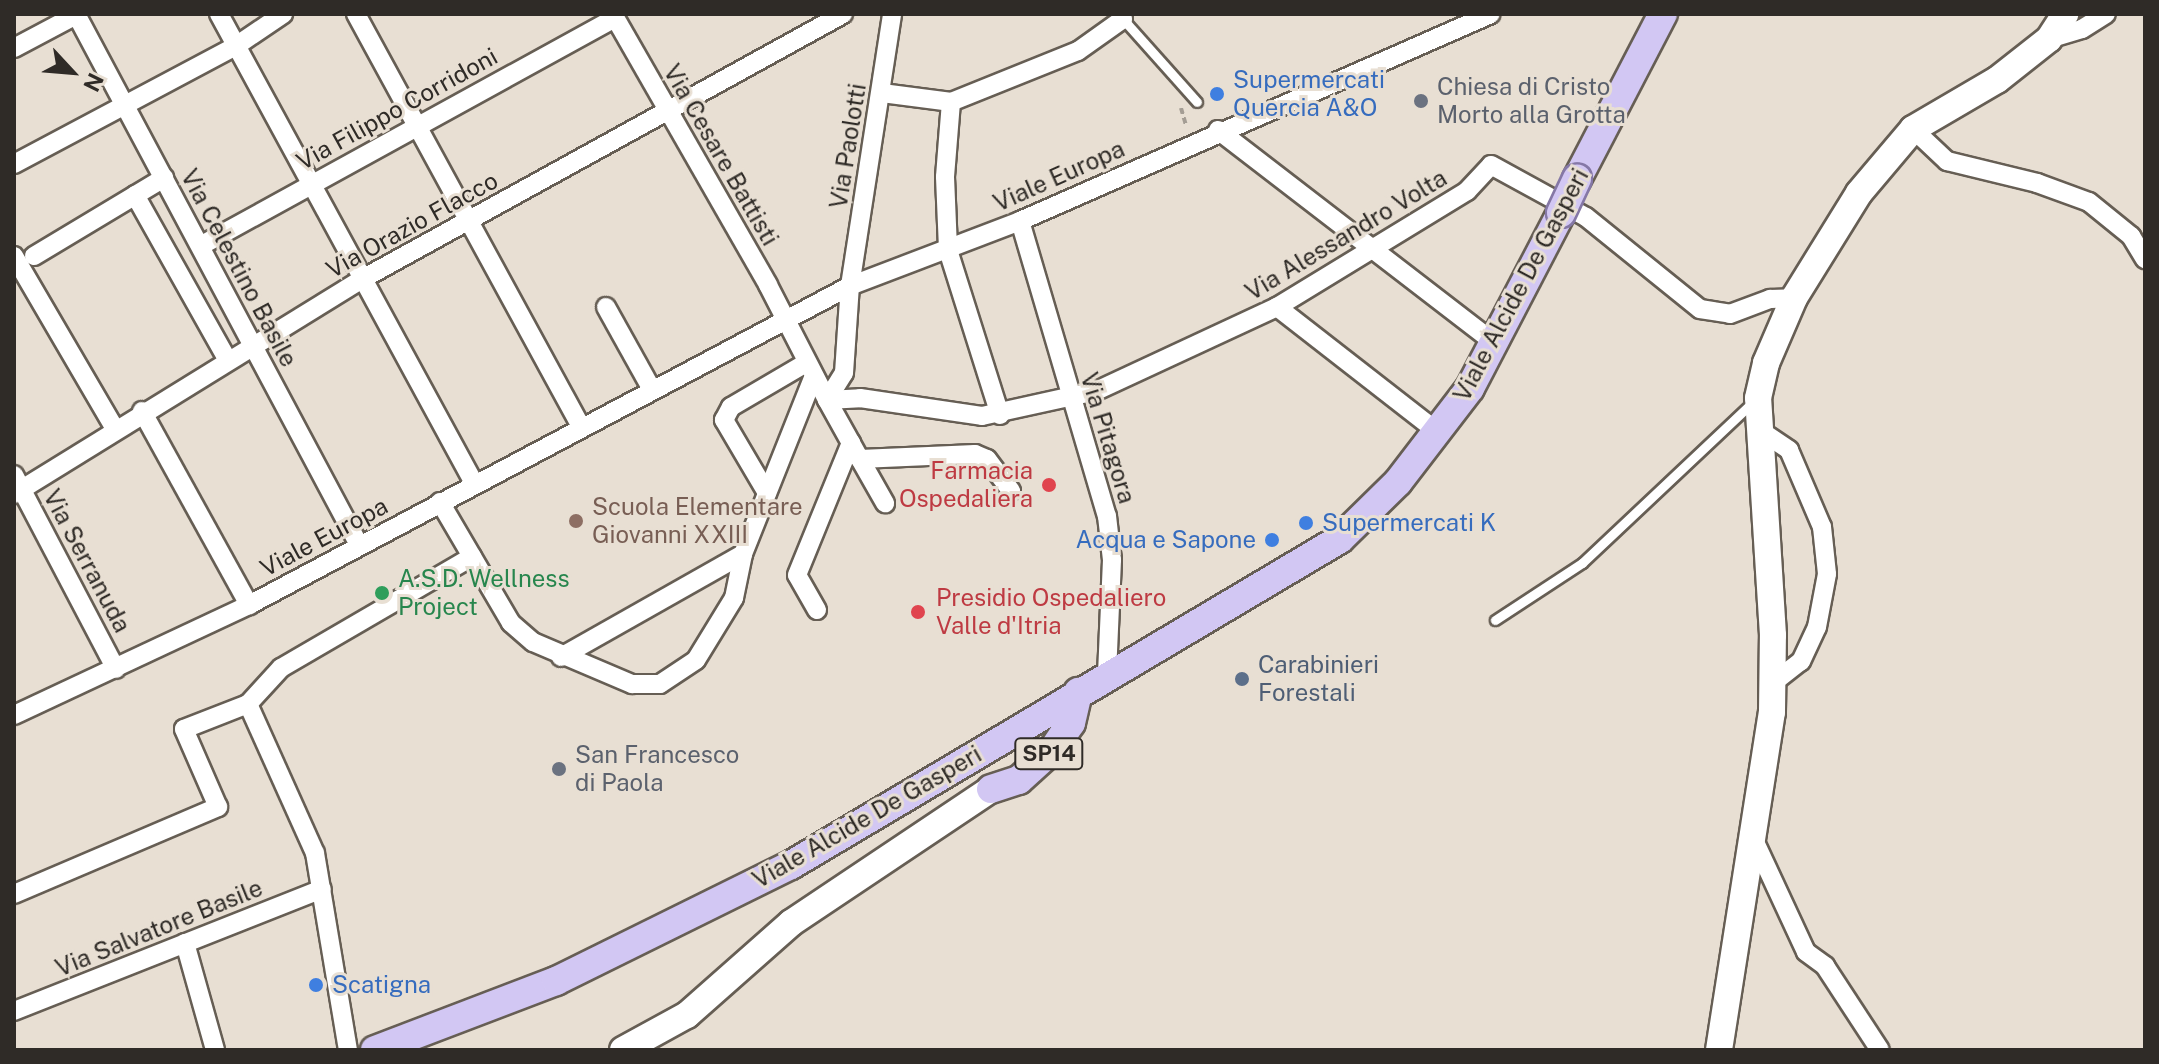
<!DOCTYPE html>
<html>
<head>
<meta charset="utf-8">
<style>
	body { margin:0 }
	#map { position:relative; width:2159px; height:1064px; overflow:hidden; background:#e8dfd3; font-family:"Public Sans",sans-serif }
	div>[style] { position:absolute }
	.path>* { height:4px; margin-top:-2px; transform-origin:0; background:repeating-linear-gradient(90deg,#a49d94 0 6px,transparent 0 10px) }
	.roads { filter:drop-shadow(2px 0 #665e54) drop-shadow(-2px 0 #665e54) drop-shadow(0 2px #665e54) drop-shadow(0 -2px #665e54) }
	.lane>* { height:9px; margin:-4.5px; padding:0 4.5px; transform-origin:4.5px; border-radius:4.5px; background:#fff }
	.street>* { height:18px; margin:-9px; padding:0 9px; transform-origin:9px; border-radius:9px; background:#fff }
	.secondary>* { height:26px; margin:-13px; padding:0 13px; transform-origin:13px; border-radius:13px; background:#fff }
	.primary>* { height:28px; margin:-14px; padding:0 14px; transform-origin:14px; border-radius:14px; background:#d2c7f3 }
	.bridges { filter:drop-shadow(2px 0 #8578a6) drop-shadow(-2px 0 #8578a6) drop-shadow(0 2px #8578a6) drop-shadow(0 -2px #8578a6) }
	.primary-bridge>* { height:28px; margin:-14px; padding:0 14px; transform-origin:14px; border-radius:14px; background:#d2c7f3 }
	.dots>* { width:22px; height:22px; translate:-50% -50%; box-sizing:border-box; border:4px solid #e8dfd3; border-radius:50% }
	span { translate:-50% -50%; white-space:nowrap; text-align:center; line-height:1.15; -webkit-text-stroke:6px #e8dfd3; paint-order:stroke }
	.shield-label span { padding:2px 6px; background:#e8dfd3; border:2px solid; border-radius:6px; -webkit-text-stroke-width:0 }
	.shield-label { font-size:22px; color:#2f2b27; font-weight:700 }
	.shop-label { font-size:24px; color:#366cbe }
	.left { translate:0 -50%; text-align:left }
	.right { translate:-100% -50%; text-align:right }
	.worship-label { font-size:24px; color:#5b616d }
	.street-label { font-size:24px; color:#2f2b27 }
	.health-label { font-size:24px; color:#be3a42 }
	.education-label { font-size:24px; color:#785e54 }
	.leisure-label { font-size:24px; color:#27864d }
	.service-label { font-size:24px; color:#4e5e75 }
	.frame { position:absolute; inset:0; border:16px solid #2f2b27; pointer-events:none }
	.north { position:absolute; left:32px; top:32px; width:80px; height:80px; -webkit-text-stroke:6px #e8dfd3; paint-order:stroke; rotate:116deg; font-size:22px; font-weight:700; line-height:32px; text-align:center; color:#2f2b27 }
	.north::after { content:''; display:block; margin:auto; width:28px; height:36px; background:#2f2b27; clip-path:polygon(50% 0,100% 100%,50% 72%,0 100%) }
</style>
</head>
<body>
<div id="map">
	<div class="path">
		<i style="left:1181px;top:108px;width:19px;rotate:74deg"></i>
	</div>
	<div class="roads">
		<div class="lane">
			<i style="left:1123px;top:19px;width:111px;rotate:48.3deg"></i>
			<i style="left:1495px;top:620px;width:104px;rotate:-33.2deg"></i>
			<i style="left:1582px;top:563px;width:233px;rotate:-43.3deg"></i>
		</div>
		<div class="street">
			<i style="left:76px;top:14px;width:602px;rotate:61.94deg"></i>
			<i style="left:219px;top:14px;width:534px;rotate:61.47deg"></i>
			<i style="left:356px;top:14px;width:469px;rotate:61.4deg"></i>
			<i style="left:613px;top:14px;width:312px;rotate:60.2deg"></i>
			<i style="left:768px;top:285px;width:129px;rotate:62.8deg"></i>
			<i style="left:827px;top:400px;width:33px;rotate:-3deg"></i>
			<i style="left:860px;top:398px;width:123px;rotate:8.4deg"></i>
			<i style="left:982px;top:416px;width:117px;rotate:-12.4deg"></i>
			<i style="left:1096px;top:391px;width:200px;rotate:-24.9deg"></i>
			<i style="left:1277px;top:307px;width:223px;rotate:-31.4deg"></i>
			<i style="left:1467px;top:191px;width:35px;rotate:-47deg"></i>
			<i style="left:1491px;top:165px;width:108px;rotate:28.7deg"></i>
			<i style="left:1586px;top:217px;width:146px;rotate:38.9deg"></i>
			<i style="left:1700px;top:309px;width:30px;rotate:9deg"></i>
			<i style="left:1730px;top:314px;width:43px;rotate:-20.6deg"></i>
			<i style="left:1770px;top:299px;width:24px;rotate:-2deg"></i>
			<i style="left:2049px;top:39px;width:34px;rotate:-17deg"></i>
			<i style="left:2082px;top:29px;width:28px;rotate:-32deg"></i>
			<i style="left:14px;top:48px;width:72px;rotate:-28deg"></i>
			<i style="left:882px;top:93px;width:70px;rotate:7.4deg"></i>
			<i style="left:951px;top:102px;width:137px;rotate:-21.9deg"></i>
			<i style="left:1078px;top:51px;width:55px;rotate:-35.4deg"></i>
			<i style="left:1123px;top:19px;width:5px;rotate:-112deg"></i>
			<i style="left:951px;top:102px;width:75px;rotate:94.6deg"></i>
			<i style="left:945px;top:177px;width:73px;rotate:87.6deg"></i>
			<i style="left:948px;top:250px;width:173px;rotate:72.5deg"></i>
			<i style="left:1913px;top:129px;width:47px;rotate:43.3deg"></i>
			<i style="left:1947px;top:161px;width:93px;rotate:13.7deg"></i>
			<i style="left:2037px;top:183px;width:55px;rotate:20.1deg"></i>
			<i style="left:2089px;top:202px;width:54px;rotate:39deg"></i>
			<i style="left:2131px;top:236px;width:27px;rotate:59deg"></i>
			<i style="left:1218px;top:130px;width:347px;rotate:37.6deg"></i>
			<i style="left:14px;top:164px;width:251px;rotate:-28deg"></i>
			<i style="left:236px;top:46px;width:57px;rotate:-34.2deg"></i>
			<i style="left:135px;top:195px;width:188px;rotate:60.7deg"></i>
			<i style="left:1020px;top:221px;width:308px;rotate:73.6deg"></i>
			<i style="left:1107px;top:516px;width:44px;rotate:83.5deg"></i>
			<i style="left:1112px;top:560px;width:114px;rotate:92.5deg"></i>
			<i style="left:202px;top:245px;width:471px;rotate:-28.8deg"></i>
			<i style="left:14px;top:256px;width:200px;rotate:59.7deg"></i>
			<i style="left:34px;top:256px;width:152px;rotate:-31deg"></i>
			<i style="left:606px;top:307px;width:93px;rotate:60.9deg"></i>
			<i style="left:1277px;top:307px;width:205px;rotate:37.9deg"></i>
			<i style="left:142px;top:411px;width:222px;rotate:61.1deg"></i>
			<i style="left:1761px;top:431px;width:34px;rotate:34deg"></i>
			<i style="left:1789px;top:450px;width:84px;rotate:66.8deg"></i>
			<i style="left:1822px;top:527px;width:47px;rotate:83.9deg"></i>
			<i style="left:1827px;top:574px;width:54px;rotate:100.7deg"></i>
			<i style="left:1817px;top:627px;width:38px;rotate:115deg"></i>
			<i style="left:1801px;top:661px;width:36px;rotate:142deg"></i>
			<i style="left:851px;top:443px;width:18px;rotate:61deg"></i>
			<i style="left:860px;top:459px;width:115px;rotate:-2.5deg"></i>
			<i style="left:975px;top:454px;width:13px;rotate:23deg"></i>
			<i style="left:987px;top:459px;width:40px;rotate:53deg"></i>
			<i style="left:860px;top:459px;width:51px;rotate:60.4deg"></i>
			<i style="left:14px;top:475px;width:219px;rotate:62.3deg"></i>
			<i style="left:767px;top:493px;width:85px;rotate:-120.5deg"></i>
			<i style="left:724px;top:420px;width:15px;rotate:-62deg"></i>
			<i style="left:731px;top:407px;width:87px;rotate:-30.4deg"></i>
			<i style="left:14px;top:494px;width:411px;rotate:-31.7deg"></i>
			<i style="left:364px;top:278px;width:547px;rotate:-28.86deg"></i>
			<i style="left:440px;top:502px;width:140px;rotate:59.6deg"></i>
			<i style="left:511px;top:623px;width:29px;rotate:41deg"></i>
			<i style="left:533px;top:642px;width:108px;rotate:23deg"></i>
			<i style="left:632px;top:684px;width:28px"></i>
			<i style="left:660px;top:684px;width:43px;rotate:-33.7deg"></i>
			<i style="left:696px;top:660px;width:73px;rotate:-58.5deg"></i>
			<i style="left:734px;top:598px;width:45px;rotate:-78.4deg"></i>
			<i style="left:743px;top:554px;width:189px;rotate:-68.3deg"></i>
			<i style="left:817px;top:610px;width:40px;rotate:-119.7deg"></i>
			<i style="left:797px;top:575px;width:143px;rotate:-67.8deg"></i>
			<i style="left:851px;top:443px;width:49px;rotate:-119.2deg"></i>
			<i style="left:827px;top:400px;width:32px;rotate:-58deg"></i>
			<i style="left:844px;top:373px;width:87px;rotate:-86.1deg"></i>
			<i style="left:850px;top:286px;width:275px;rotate:-81.2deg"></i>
			<i style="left:561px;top:657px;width:209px;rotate:-29.5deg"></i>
			<i style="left:248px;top:704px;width:163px;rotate:65.8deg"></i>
			<i style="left:315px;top:853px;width:200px;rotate:80.5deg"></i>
			<i style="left:14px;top:715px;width:259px;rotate:-25.1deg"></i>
			<i style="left:249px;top:605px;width:680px;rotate:-27.96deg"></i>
			<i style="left:850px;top:286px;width:182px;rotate:-20.9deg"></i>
			<i style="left:1020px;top:221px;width:514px;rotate:-23.73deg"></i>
			<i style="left:1755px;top:842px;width:121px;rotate:65.1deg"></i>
			<i style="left:1806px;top:952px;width:24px;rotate:36deg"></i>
			<i style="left:1825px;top:966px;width:100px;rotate:56.8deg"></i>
			<i style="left:14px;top:894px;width:222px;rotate:-23.1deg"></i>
			<i style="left:218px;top:807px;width:85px;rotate:-113.6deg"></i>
			<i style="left:184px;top:729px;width:69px;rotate:-21.3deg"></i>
			<i style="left:248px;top:704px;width:49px;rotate:-47.5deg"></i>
			<i style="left:281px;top:668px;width:221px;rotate:-30.2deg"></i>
			<i style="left:185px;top:943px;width:111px;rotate:74.3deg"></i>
			<i style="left:14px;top:1011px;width:331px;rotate:-21.6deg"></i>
		</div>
		<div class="secondary">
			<i style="left:623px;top:1050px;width:73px;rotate:-28.7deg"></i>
			<i style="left:687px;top:1015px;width:139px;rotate:-41.5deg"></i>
			<i style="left:791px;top:923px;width:241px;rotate:-33.8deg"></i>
			<i style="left:1719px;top:1050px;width:342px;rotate:-81.1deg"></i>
			<i style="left:1772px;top:712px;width:77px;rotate:-89.3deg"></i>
			<i style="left:1773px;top:635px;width:237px;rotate:-93.6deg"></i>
			<i style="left:1758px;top:398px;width:36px;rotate:-77deg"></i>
			<i style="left:1766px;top:363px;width:71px;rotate:-66.7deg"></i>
			<i style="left:1794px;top:298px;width:123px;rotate:-58.2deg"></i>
			<i style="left:1859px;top:193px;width:84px;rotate:-49.8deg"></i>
			<i style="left:1913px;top:129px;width:97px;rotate:-30.3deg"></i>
			<i style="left:1997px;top:80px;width:66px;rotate:-38.3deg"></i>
			<i style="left:2049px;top:39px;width:30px;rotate:-57deg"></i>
		</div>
		<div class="primary">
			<i style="left:1577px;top:179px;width:186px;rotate:-62.5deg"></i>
			<i style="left:991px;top:789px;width:29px;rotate:-18deg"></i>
			<i style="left:1019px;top:780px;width:47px;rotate:-42.4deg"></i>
			<i style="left:1054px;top:748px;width:30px;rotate:-56deg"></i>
			<i style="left:1071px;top:723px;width:32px;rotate:-77deg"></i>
			<i style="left:375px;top:1050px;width:194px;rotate:-20.9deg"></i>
			<i style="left:556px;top:981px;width:262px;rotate:-26.3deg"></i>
			<i style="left:791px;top:865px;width:638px;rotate:-30.7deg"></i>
			<i style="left:1340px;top:539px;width:81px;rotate:-44.5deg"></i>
			<i style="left:1398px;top:482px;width:118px;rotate:-52.5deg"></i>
			<i style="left:1470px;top:388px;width:197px;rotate:-62.5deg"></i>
		</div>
	</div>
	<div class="bridges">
		<div class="primary-bridge">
			<i style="left:1561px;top:213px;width:38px;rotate:-65deg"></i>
		</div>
	</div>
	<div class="dots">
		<i style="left:1217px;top:94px;background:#3f7fe0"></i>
		<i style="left:1421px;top:101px;background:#6b7280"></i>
		<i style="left:1049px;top:485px;background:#e0444e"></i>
		<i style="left:576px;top:521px;background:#8d6e63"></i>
		<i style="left:1306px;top:523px;background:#3f7fe0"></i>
		<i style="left:1272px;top:540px;background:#3f7fe0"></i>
		<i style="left:382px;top:593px;background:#2e9e5b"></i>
		<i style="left:918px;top:612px;background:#e0444e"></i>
		<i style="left:1242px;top:679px;background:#5c6f8a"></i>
		<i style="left:559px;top:769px;background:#6b7280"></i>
		<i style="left:316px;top:985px;background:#3f7fe0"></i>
	</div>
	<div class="shield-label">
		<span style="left:1049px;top:754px">SP14</span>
	</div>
	<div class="shop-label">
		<span class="left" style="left:1233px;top:94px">Supermercati<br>Quercia A&amp;O</span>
		<span class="left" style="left:1322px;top:523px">Supermercati K</span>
		<span class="right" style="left:1256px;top:540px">Acqua e Sapone</span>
		<span class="left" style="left:332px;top:985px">Scatigna</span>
	</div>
	<div class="worship-label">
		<span class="left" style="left:1437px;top:101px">Chiesa di Cristo<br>Morto alla Grotta</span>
		<span class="left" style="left:575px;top:769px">San Francesco<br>di Paola</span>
	</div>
	<div class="street-label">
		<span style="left:397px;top:109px;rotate:-29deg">Via Filippo Corridoni</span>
		<span style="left:848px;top:146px;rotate:-81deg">Via Paolotti</span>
		<span style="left:721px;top:155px;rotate:60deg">Via Cesare Battisti</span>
		<span style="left:1059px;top:176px;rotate:-24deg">Viale Europa</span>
		<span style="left:412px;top:225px;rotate:-29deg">Via Orazio Flacco</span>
		<span style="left:1346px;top:235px;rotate:-31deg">Via Alessandro Volta</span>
		<span style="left:239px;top:268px;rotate:62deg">Via Celestino Basile</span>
		<span style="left:1521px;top:285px;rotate:-62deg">Viale Alcide De Gasperi</span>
		<span style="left:1108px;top:438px;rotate:73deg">Via Pitagora</span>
		<span style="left:324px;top:537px;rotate:-28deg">Viale Europa</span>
		<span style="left:87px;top:561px;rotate:62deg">Via Serranuda</span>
		<span style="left:867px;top:817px;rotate:-30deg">Viale Alcide De Gasperi</span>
		<span style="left:159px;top:928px;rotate:-22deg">Via Salvatore Basile</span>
	</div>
	<div class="health-label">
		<span class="right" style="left:1033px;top:485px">Farmacia<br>Ospedaliera</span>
		<span class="left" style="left:936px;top:612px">Presidio Ospedaliero<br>Valle d'Itria</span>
	</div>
	<div class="education-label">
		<span class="left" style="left:592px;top:521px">Scuola Elementare<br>Giovanni XXIII</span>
	</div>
	<div class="leisure-label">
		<span class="left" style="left:398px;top:593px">A.S.D. Wellness<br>Project</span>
	</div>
	<div class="service-label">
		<span class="left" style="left:1258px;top:679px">Carabinieri<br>Forestali</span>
	</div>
	<div class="frame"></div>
	<div class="north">N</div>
</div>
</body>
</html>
